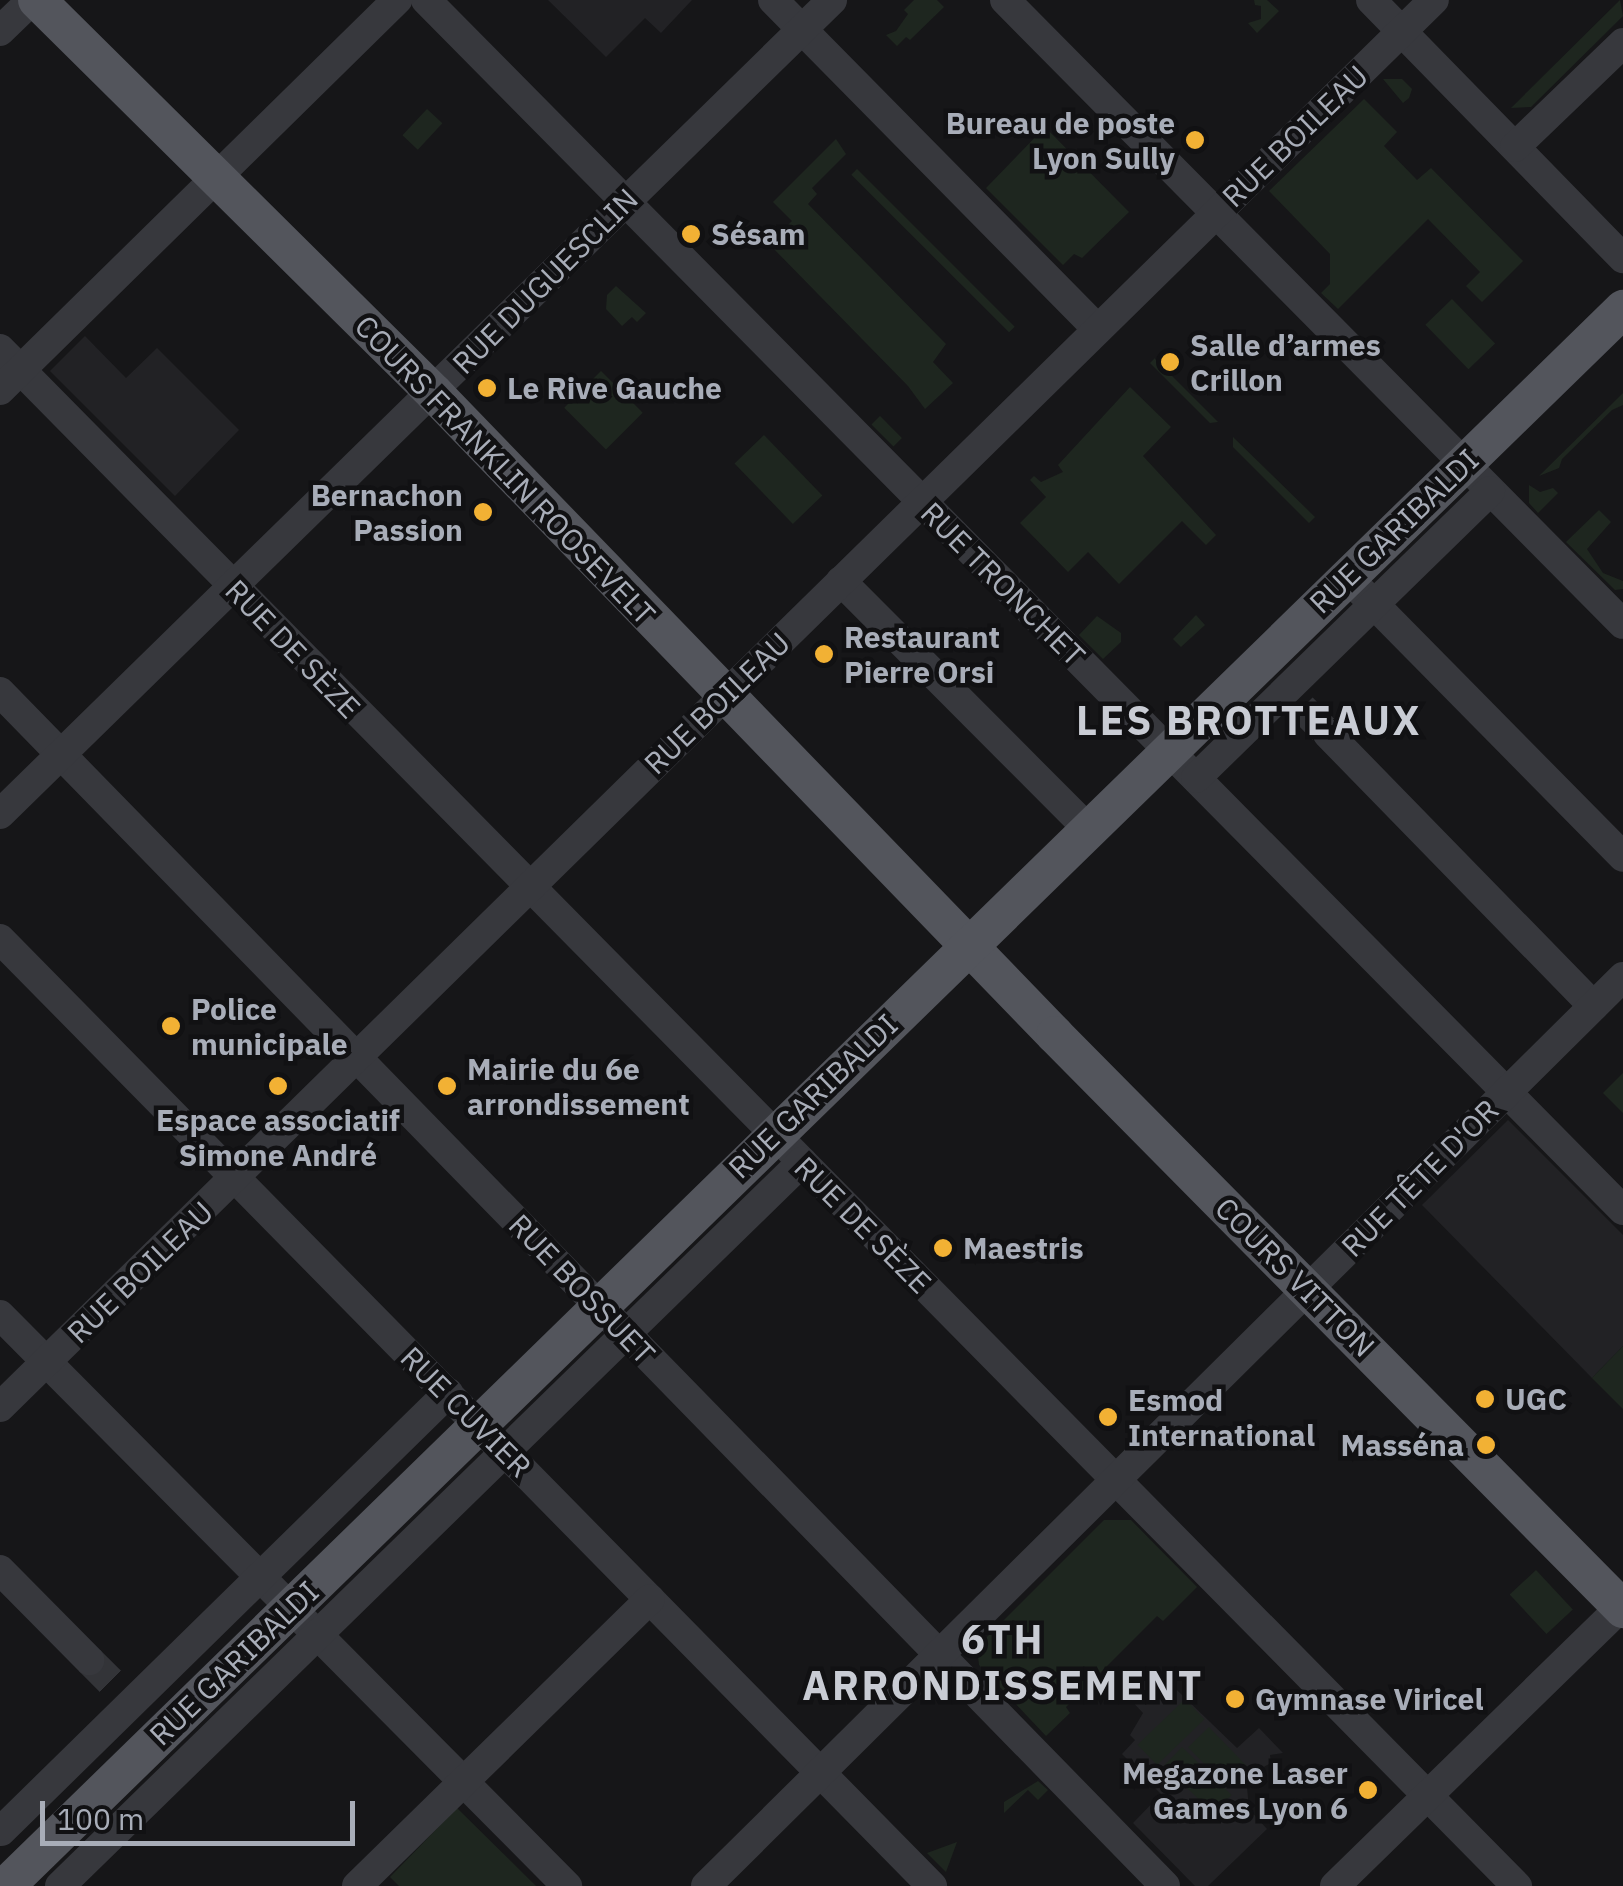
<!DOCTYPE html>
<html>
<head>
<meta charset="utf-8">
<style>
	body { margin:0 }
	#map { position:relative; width:1623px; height:1886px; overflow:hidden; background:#161618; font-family:"IBM Plex Sans",sans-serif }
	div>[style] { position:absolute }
	.built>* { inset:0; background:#222225 }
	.green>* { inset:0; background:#1e261f; transform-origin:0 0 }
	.minor-tunnel>* { height:30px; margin-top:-15px; transform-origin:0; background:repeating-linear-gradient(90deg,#333438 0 30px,transparent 0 45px) }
	.minor>* { height:30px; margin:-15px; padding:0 15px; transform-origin:15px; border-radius:15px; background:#37383d }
	.major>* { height:38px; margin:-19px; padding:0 19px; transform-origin:19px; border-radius:19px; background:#53555c }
	.dots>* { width:28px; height:28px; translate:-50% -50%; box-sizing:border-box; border:5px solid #111113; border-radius:50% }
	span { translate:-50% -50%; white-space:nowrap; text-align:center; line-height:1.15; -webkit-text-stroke:9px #111113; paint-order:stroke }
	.poi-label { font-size:30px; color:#a8adb8; font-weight:700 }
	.right { translate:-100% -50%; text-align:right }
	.left { translate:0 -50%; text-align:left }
	.street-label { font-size:30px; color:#a8adb8 }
	.district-label { font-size:40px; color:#c9ccd4; font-weight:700; letter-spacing:2.5px }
	.scale { position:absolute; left:40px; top:1801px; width:315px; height:45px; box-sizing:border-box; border:5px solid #a8adb8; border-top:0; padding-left:12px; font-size:30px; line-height:35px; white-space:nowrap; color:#a8adb8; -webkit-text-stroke:8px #111113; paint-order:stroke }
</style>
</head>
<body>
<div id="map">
	<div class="built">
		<i style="clip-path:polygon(548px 0,692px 0,661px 33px,645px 18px,606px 57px)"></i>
		<i style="clip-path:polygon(85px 336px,126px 378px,157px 348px,239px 430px,175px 496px,50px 371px)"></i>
		<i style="clip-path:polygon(1508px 1120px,1623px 1235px,1623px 1346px,1592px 1378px,1422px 1205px)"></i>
		<i style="clip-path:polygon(1153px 1667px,1237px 1748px,1259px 1728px,1283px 1753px,1270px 1755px,1271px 1763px,1258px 1770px,1247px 1787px,1249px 1809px,1267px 1829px,1208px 1886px,1195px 1886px,1133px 1823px,1161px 1794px,1148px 1781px,1155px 1775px,1143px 1763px,1136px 1768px,1122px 1754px,1135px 1740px,1130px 1735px,1143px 1713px,1125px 1694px)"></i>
	</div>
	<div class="green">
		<i style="clip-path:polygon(914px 0,937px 0,944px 7px,910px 40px,906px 37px,897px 46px,886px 35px,896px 31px,908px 14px,904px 10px)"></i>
		<i style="clip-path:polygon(1254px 0,1267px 0,1279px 11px,1257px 33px,1248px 23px,1261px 19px,1261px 6px,1255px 5px)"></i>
		<i style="clip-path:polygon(1620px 0,1623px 16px,1531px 107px,1511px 108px)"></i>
		<i style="clip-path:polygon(1383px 79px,1402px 79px,1412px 89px,1409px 98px,1403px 103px)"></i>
		<i style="clip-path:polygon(1364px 99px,1397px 132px,1384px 146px,1417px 180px,1431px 168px,1523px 261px,1482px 302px,1466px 286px,1480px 272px,1428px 219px,1338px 309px,1321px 293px,1330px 284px,1330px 254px,1269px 191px)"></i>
		<i style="left:427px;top:109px;width:21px;height:36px;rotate:43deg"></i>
		<i style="clip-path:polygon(1045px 127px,1129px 212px,1082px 258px,1074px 254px,1063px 265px,986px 188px)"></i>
		<i style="clip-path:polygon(836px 139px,846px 154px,812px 188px,817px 194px,808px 204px,946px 344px,933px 362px,953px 383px,925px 409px,908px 386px,769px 244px,792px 221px,773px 202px)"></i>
		<i style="left:857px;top:169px;width:223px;height:8px;rotate:45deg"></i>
		<i style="clip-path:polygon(616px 286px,646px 313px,637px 322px,632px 317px,622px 326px,606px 309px,607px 295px)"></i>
		<i style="left:1452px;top:299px;width:62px;height:37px;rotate:46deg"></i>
		<i style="clip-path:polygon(1155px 358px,1155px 359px,1218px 422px,1210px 423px,1150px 363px)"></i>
		<i style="left:601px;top:371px;width:59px;height:52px;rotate:45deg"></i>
		<i style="clip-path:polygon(1130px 387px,1171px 427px,1143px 456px,1216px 535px,1206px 545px,1182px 521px,1119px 584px,1088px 552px,1068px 572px,1020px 523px,1046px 497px,1030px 480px,1034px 476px,1041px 482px,1063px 472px,1058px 465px)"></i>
		<i style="clip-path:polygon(1623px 393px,1623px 405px,1612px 410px,1562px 459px,1559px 468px,1539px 476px)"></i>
		<i style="left:880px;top:416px;width:31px;height:12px;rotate:45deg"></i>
		<i style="left:764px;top:435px;width:84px;height:41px;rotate:46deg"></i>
		<i style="clip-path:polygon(1233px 437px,1315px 517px,1309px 523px,1233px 447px)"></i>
		<i style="clip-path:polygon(1529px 485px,1540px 492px,1553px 488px,1558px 493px,1538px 513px,1529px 503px)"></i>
		<i style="clip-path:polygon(1599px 510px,1611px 522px,1587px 549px,1603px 573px,1623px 581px,1623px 589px,1615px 590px,1566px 542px)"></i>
		<i style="clip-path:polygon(1196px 615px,1205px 625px,1181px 647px,1173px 639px)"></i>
		<i style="clip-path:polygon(1097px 616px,1121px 633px,1121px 642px,1103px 659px,1079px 635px)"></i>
		<i style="clip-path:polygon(1623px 1073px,1623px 1113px,1603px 1093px)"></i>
		<i style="clip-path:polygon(1623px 1346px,1623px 1409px,1592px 1378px)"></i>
		<i style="clip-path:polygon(1104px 1520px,1131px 1520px,1197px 1587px,1163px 1621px,1157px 1616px,1066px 1707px,1070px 1713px,1046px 1736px,979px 1665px,977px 1647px)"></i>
		<i style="left:1536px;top:1570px;width:54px;height:36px;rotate:47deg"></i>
		<i style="left:1185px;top:1699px;width:28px;height:66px;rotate:46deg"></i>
		<i style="left:1209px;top:1727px;width:56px;height:29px;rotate:46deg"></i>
		<i style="left:1182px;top:1747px;width:69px;height:26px;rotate:44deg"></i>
		<i style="clip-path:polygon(1038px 1781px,1048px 1790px,1038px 1800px,1028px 1790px,1004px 1813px,1004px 1802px)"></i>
		<i style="clip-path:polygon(457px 1808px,536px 1886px,399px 1886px,390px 1877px)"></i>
		<i style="clip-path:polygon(957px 1842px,946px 1872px,927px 1853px)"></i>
	</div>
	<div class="minor-tunnel">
		<i style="left:1302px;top:708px;width:37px;rotate:45deg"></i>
		<i style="left:89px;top:1660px;width:37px;rotate:45deg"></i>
	</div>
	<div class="minor">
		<i style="left:426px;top:0;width:1702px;rotate:45.31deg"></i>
		<i style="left:773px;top:0;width:462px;rotate:45.4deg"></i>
		<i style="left:1005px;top:0;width:878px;rotate:45.28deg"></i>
		<i style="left:1371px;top:0;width:361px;rotate:45.7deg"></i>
		<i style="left:0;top:31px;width:45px;rotate:-44.1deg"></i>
		<i style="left:1515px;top:147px;width:150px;rotate:-43.9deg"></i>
		<i style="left:0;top:349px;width:2160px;rotate:45.38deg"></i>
		<i style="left:0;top:390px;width:557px;rotate:-44.49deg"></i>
		<i style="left:841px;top:581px;width:349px;rotate:45.1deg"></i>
		<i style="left:1359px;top:589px;width:376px;rotate:45.4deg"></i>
		<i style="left:0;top:692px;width:1668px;rotate:45.7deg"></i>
		<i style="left:1328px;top:734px;width:380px;rotate:45.7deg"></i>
		<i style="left:1196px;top:778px;width:411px;rotate:-44.3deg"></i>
		<i style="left:0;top:814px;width:1164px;rotate:-44.37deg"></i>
		<i style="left:0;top:939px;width:1329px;rotate:45.46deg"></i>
		<i style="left:0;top:1315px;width:805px;rotate:45.2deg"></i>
		<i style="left:0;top:1407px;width:2009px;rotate:-44.46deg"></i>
		<i style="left:0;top:1570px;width:127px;rotate:45.3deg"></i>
		<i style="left:1px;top:1831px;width:626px;rotate:-44.42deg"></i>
		<i style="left:60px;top:1886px;width:1037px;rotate:-44.3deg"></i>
		<i style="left:357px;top:1886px;width:410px;rotate:-44.4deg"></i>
		<i style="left:706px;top:1886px;width:1291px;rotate:-44.75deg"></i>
		<i style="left:1335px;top:1886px;width:402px;rotate:-44.3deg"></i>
	</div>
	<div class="major">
		<i style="left:37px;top:0;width:559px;rotate:44.71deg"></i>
		<i style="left:434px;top:393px;width:893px;rotate:45.95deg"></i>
		<i style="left:1055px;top:1035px;width:808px;rotate:45.3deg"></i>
		<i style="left:6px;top:1886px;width:2259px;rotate:-44.28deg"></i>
	</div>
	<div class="dots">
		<i style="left:1195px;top:140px;background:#f2b134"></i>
		<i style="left:691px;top:234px;background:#f2b134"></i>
		<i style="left:1170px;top:362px;background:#f2b134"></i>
		<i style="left:487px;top:388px;background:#f2b134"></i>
		<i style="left:483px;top:512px;background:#f2b134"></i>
		<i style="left:824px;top:654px;background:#f2b134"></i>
		<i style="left:171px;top:1026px;background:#f2b134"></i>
		<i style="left:278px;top:1086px;background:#f2b134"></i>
		<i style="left:447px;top:1086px;background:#f2b134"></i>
		<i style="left:943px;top:1248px;background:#f2b134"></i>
		<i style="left:1485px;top:1399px;background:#f2b134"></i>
		<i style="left:1108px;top:1417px;background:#f2b134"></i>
		<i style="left:1486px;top:1445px;background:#f2b134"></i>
		<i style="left:1235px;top:1699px;background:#f2b134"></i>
		<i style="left:1368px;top:1790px;background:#f2b134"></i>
	</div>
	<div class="poi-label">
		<span class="right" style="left:1175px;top:140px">Bureau de poste<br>Lyon Sully</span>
		<span class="left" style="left:711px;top:234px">Sésam</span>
		<span class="left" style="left:1190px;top:362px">Salle d’armes<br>Crillon</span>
		<span class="left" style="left:507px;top:388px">Le Rive Gauche</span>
		<span class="right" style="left:463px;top:512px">Bernachon<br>Passion</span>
		<span class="left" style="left:844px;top:654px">Restaurant<br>Pierre Orsi</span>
		<span class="left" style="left:191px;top:1026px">Police<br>municipale</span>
		<span class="left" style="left:467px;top:1086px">Mairie du 6e<br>arrondissement</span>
		<span style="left:278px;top:1137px">Espace associatif<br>Simone André</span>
		<span class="left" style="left:963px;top:1248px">Maestris</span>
		<span class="left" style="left:1505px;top:1399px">UGC</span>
		<span class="left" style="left:1128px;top:1417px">Esmod<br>International</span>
		<span class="right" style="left:1464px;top:1445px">Masséna</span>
		<span class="left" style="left:1255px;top:1699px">Gymnase Viricel</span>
		<span class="right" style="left:1348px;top:1790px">Megazone Laser<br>Games Lyon 6</span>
	</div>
	<div class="street-label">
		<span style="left:1295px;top:136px;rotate:-44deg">RUE BOILEAU</span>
		<span style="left:545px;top:281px;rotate:-45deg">RUE DUGUESCLIN</span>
		<span style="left:505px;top:470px;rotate:46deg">COURS FRANKLIN ROOSEVELT</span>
		<span style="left:1394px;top:531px;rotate:-44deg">RUE GARIBALDI</span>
		<span style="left:1003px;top:584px;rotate:45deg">RUE TRONCHET</span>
		<span style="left:293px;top:649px;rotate:46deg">RUE DE SÈZE</span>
		<span style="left:717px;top:703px;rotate:-44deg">RUE BOILEAU</span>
		<span style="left:813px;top:1096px;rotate:-44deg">RUE GARIBALDI</span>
		<span style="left:1420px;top:1178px;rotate:-45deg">RUE TÊTE D'OR</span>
		<span style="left:863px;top:1225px;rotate:45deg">RUE DE SÈZE</span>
		<span style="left:140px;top:1272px;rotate:-44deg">RUE BOILEAU</span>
		<span style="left:1295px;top:1277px;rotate:45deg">COURS VITTON</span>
		<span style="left:582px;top:1289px;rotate:46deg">RUE BOSSUET</span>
		<span style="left:466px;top:1412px;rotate:45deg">RUE CUVIER</span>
		<span style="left:234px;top:1663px;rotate:-44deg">RUE GARIBALDI</span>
	</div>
	<div class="district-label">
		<span style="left:1249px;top:720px">LES BROTTEAUX</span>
		<span style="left:1003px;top:1662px">6TH<br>ARRONDISSEMENT</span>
	</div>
	<div class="scale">100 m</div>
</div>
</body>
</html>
